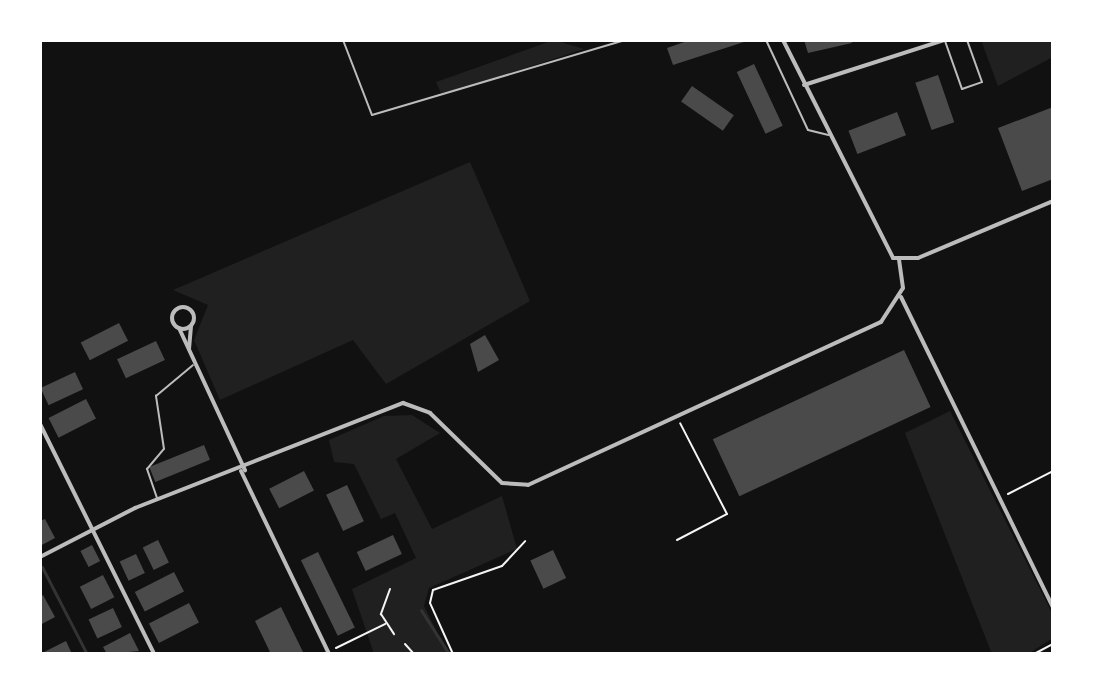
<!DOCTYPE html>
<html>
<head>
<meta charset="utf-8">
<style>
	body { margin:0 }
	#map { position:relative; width:1093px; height:694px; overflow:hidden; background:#111; font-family:"Roboto Condensed",sans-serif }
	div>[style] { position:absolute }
	.green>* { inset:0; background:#202020 }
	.stream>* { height:3px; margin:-1.5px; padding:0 1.5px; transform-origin:1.5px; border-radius:1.5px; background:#333 }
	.building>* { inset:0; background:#4a4a4a; transform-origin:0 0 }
	.path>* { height:2px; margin:-1px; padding:0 1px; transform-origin:1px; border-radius:1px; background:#f5f5f5 }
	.service>* { height:2px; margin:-1px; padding:0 1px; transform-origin:1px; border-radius:1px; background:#bcbcbc }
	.minor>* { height:4px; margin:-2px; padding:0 2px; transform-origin:2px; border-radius:2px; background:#bcbcbc }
	.minor>.ring { margin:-2px; padding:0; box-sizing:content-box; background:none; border:4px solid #bcbcbc; border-radius:50% }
	span { translate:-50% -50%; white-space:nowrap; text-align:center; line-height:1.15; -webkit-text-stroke:7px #fff; paint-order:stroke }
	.frame { position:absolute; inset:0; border:42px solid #fff; pointer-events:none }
</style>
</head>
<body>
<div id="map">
	<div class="green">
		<i style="clip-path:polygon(554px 40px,584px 49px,464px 88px,441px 93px,436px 82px)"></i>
		<i style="clip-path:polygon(981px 40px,1053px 40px,1053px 57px,998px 86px)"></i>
		<i style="clip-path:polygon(470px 162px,530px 301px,386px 384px,353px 340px,220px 400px,194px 340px,208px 305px,173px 290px)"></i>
		<i style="clip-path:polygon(950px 411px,1053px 615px,1053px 638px,1028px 654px,992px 654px,905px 433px)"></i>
		<i style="clip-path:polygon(412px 415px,440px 433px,396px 459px,432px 529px,502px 496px,517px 549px,429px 588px,424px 606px,448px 654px,374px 654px,352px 589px,416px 558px,395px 513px,381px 519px,354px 464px,334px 462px,329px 440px,384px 416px)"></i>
	</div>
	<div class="stream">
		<i style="left:42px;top:567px;width:98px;rotate:62.7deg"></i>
		<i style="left:421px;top:610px;width:52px;rotate:57.5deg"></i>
	</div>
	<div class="building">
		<i style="clip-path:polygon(690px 40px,747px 40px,747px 41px,673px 65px,667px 48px)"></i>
		<i style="clip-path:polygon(804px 40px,851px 40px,852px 43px,808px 53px)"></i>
		<i style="left:754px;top:64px;width:68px;height:19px;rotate:65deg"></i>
		<i style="left:938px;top:75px;width:50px;height:24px;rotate:71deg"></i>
		<i style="left:692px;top:86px;width:51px;height:19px;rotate:35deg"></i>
		<i style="clip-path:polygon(1053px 107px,1053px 179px,1022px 191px,998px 128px)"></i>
		<i style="left:897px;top:112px;width:25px;height:52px;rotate:69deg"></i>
		<i style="left:119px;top:323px;width:20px;height:43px;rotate:63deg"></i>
		<i style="clip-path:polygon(485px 335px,499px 360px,478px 372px,470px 344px)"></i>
		<i style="left:156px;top:341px;width:21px;height:43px;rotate:65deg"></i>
		<i style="left:904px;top:350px;width:63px;height:211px;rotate:65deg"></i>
		<i style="left:75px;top:372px;width:19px;height:38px;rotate:65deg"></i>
		<i style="left:86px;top:399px;width:22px;height:42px;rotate:63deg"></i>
		<i style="left:204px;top:445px;width:16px;height:59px;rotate:68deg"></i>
		<i style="left:304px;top:471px;width:22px;height:39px;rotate:63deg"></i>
		<i style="left:347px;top:485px;width:40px;height:23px;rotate:65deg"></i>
		<i style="clip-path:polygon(45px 519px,55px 538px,40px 546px,40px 521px)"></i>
		<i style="left:393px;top:535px;width:21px;height:40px;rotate:65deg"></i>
		<i style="left:158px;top:540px;width:25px;height:17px;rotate:64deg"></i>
		<i style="left:92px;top:545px;width:18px;height:13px;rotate:63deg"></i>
		<i style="left:553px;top:550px;width:31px;height:25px;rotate:65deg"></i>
		<i style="left:318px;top:552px;width:84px;height:19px;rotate:64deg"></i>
		<i style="left:136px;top:554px;width:21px;height:18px;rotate:65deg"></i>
		<i style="left:174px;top:572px;width:22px;height:44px;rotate:63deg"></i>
		<i style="left:103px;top:575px;width:25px;height:26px;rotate:63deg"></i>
		<i style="clip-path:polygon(43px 595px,55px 617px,40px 625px,40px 597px)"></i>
		<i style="left:189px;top:603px;width:22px;height:45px;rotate:63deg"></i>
		<i style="clip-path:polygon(281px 607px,304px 654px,271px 654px,255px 621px)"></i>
		<i style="left:113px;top:608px;width:21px;height:27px;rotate:65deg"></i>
		<i style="clip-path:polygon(130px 633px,139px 651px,107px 654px,103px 647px)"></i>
		<i style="clip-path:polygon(66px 641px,72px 654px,40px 654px)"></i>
	</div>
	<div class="path">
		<i style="left:1008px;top:494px;width:51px;rotate:-27.1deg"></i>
		<i style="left:677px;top:540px;width:56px;rotate:-27.5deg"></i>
		<i style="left:727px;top:514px;width:102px;rotate:-117.3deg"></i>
		<i style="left:390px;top:589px;width:27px;rotate:110deg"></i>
		<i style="left:381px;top:614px;width:24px;rotate:57deg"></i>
		<i style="left:405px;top:644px;width:13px;rotate:48deg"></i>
		<i style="left:336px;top:648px;width:55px;rotate:-26.1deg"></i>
		<i style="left:453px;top:654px;width:56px;rotate:-114.3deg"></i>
		<i style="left:430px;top:603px;width:13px;rotate:-77deg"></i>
		<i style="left:433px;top:590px;width:73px;rotate:-19.2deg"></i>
		<i style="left:502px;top:566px;width:34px;rotate:-47deg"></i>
		<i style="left:1034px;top:654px;width:21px;rotate:-28deg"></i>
	</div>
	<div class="service">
		<i style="left:343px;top:40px;width:80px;rotate:68.9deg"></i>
		<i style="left:372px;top:115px;width:264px;rotate:-16.5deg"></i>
		<i style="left:766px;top:40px;width:99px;rotate:65deg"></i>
		<i style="left:808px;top:130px;width:21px;rotate:14deg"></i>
		<i style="left:945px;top:41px;width:51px;rotate:70.5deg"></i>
		<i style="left:962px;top:89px;width:21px;rotate:-19deg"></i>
		<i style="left:982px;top:82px;width:45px;rotate:-109.7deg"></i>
		<i style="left:157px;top:498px;width:31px;rotate:-109deg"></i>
		<i style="left:147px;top:469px;width:26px;rotate:-50deg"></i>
		<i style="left:164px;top:449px;width:54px;rotate:-98.6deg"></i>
		<i style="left:156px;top:396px;width:48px;rotate:-40deg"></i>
	</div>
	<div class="minor">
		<i style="left:783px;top:40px;width:244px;rotate:63.2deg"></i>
		<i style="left:893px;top:258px;width:25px"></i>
		<i style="left:918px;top:258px;width:147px;rotate:-22.9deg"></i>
		<i style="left:804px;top:85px;width:147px;rotate:-17.8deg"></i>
		<i style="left:901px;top:297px;width:345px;rotate:63.9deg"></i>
		<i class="ring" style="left:172px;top:307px;width:18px;height:18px"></i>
		<i style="left:179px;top:328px;width:157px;rotate:65.1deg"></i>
		<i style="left:189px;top:349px;width:23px;rotate:-85deg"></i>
		<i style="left:40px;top:424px;width:257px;rotate:63.6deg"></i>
		<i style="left:241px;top:471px;width:203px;rotate:64.3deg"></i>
		<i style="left:40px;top:557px;width:107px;rotate:-27.3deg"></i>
		<i style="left:135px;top:508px;width:288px;rotate:-21.4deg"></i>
		<i style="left:403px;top:403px;width:29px;rotate:20deg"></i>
		<i style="left:430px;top:413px;width:100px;rotate:44.2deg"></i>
		<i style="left:502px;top:483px;width:26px;rotate:4deg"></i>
		<i style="left:528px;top:485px;width:389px;rotate:-24.8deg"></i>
		<i style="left:881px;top:322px;width:40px;rotate:-57.1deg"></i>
		<i style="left:903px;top:288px;width:28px;rotate:-98deg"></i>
	</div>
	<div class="frame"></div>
</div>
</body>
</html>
